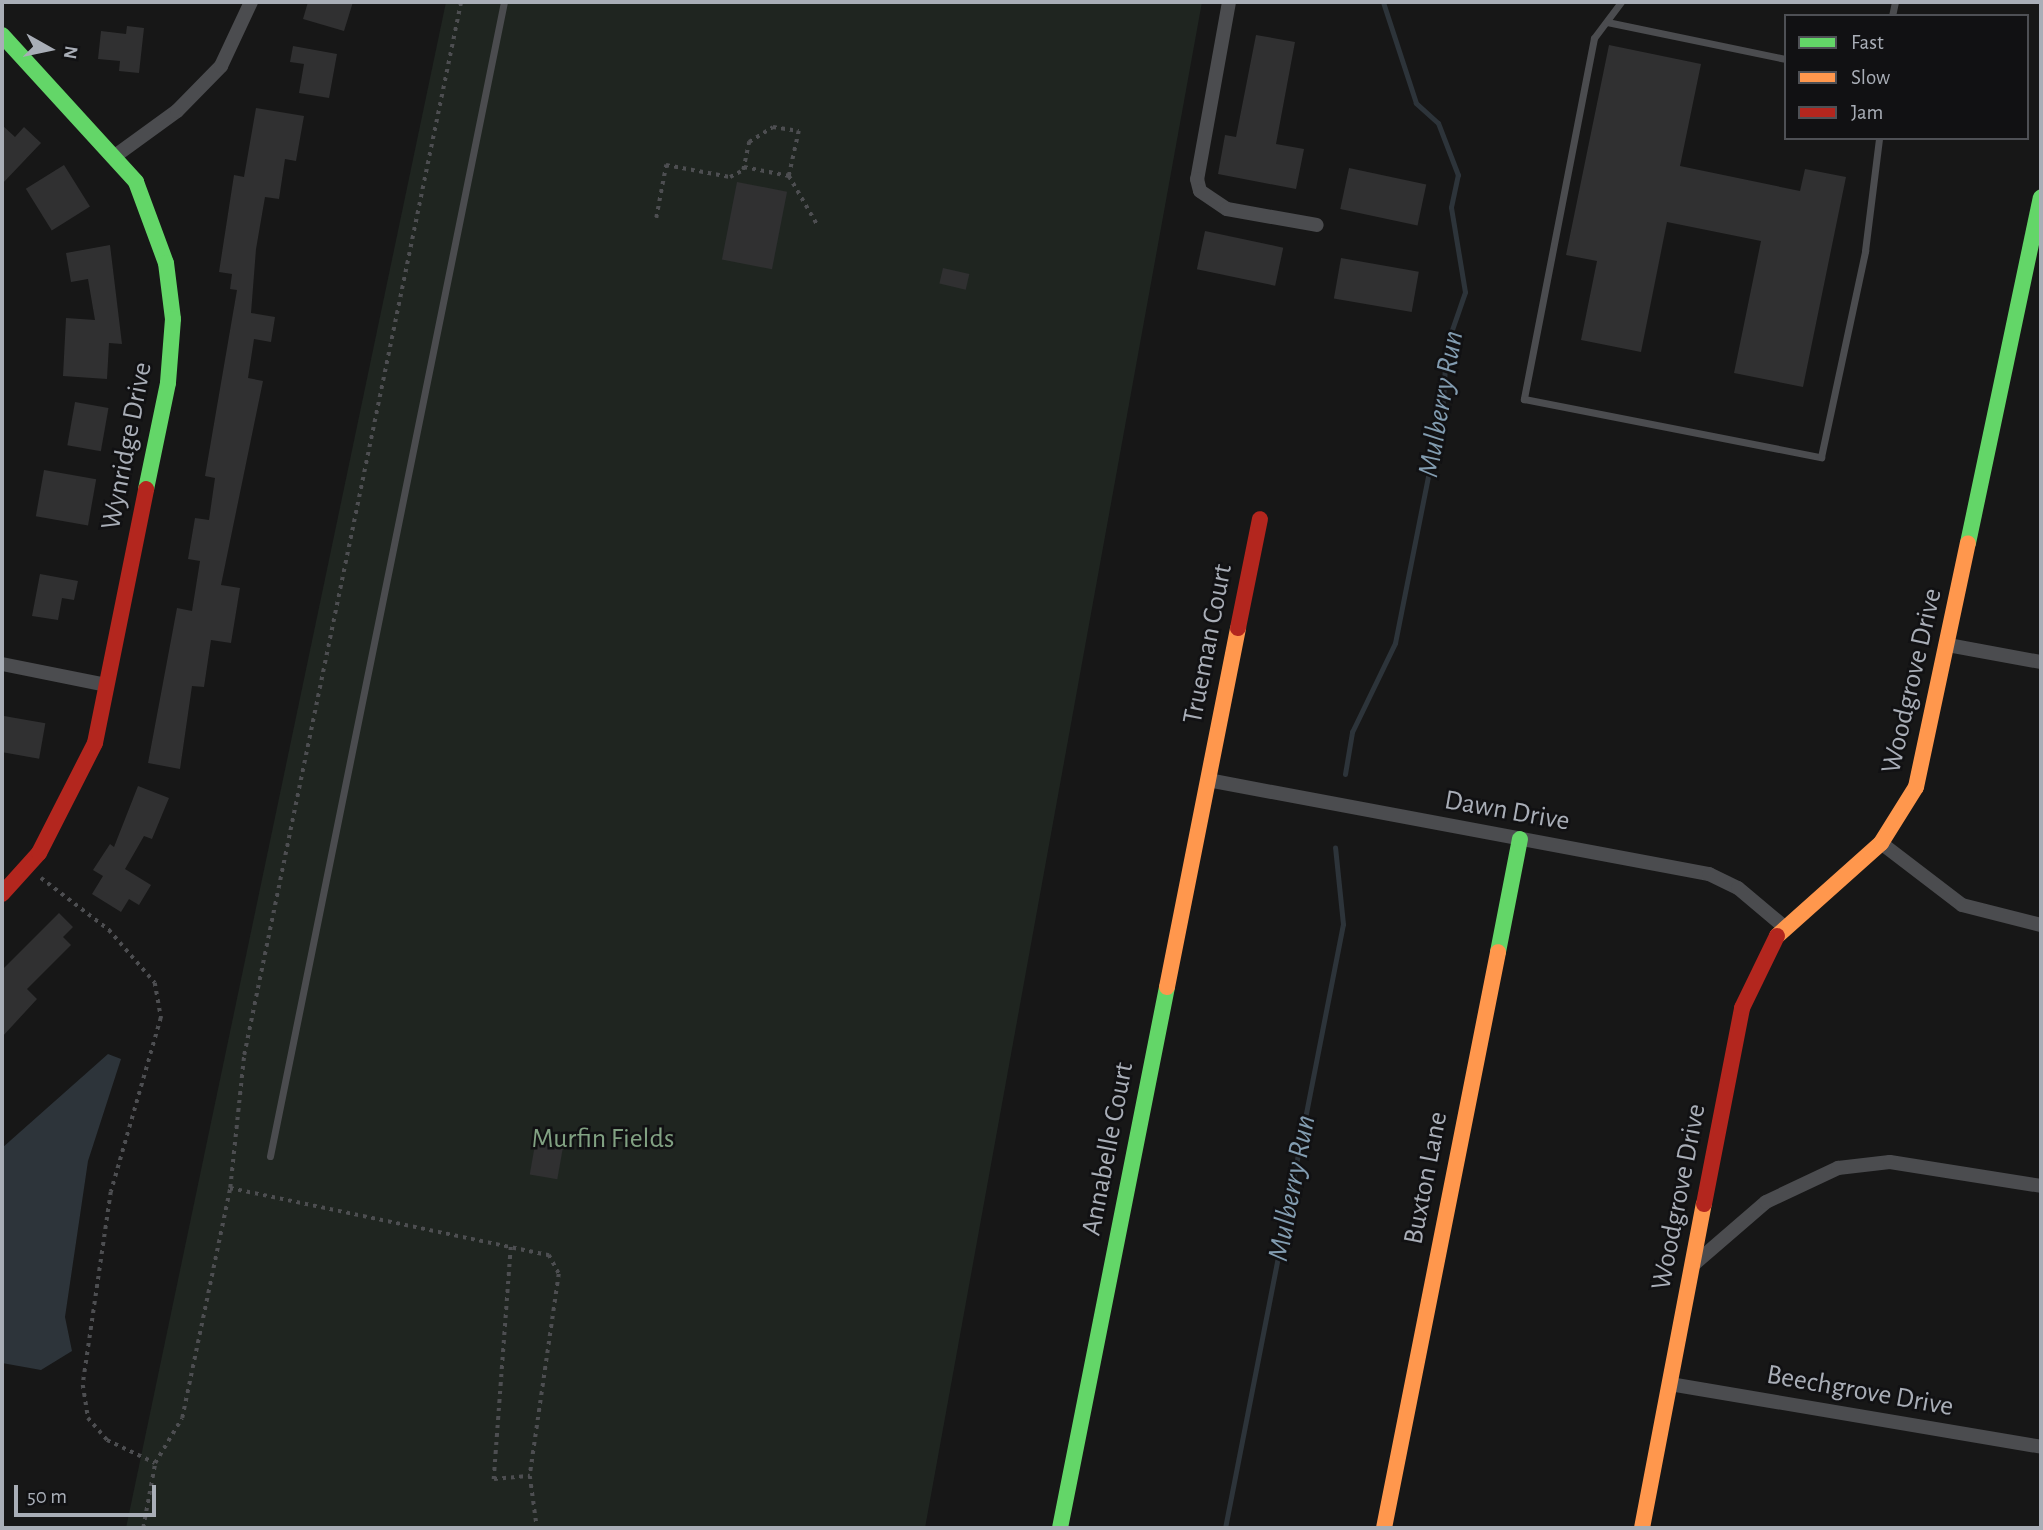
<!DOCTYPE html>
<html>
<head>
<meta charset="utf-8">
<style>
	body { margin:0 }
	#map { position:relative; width:2043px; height:1530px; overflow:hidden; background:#171717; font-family:"Alegreya Sans",sans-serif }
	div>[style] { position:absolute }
	.green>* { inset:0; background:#1f2520 }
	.water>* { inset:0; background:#2d343a }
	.stream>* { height:5px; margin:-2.5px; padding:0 2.5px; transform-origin:2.5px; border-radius:2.5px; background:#2d343a }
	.building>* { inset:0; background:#303031; transform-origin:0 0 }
	.path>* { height:3.5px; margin-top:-1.75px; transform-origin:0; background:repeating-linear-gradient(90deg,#4d4e51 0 3.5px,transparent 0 8.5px) }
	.lane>* { height:7px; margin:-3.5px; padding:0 3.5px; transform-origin:3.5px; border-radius:3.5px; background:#4b4c4f }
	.street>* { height:14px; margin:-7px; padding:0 7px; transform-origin:7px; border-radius:7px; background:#4b4c4f }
	.fast>* { height:16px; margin:-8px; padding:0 8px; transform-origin:8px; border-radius:8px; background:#63d668 }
	.slow>* { height:16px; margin:-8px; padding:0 8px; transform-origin:8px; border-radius:8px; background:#ff974d }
	.jam>* { height:16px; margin:-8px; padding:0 8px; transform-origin:8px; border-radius:8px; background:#b3261e }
	span { translate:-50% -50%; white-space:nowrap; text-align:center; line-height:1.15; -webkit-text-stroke:5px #111113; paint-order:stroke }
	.street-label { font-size:28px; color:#a9aeb7 }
	.park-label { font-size:28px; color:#81a182 }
	.water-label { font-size:30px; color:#829cb0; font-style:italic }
	.frame { position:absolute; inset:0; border:4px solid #a9aeb7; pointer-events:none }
	.legend { position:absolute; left:1784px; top:14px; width:245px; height:126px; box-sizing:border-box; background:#111113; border:2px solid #4e5055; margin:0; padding:9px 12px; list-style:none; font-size:21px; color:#a9aeb7 }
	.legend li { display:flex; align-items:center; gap:14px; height:35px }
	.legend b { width:35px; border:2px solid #4e5055 }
	.north { position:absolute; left:14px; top:14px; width:70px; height:70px; -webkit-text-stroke:5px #111113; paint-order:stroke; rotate:99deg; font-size:19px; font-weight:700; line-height:28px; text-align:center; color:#a9aeb7 }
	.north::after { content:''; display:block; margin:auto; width:24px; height:32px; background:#a9aeb7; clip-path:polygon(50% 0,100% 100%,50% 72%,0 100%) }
	.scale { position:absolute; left:14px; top:1485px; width:142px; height:32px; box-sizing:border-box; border:4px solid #a9aeb7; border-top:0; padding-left:9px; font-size:21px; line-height:24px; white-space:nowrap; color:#a9aeb7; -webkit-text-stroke:5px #111113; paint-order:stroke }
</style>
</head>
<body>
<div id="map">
	<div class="green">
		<i style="clip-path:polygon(446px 2px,1202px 2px,925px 1528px,126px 1528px)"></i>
	</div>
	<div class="water">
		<i style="clip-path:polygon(108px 1054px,121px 1059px,88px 1161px,65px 1317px,72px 1351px,41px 1370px,2px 1363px,2px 1148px)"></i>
	</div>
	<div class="stream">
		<i style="left:1345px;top:774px;width:43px;rotate:-80.5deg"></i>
		<i style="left:1352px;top:732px;width:99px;rotate:-64.2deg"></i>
		<i style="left:1395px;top:643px;width:247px;rotate:-78.8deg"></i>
		<i style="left:1443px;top:401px;width:54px;rotate:-86.8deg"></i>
		<i style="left:1446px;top:347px;width:58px;rotate:-70.9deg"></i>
		<i style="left:1465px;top:292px;width:86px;rotate:-99.4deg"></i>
		<i style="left:1451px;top:207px;width:33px;rotate:-78deg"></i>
		<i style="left:1458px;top:175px;width:56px;rotate:-111deg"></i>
		<i style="left:1438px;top:123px;width:30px;rotate:-138deg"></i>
		<i style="left:1416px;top:103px;width:106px;rotate:-108.1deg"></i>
		<i style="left:1225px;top:1528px;width:615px;rotate:-78.95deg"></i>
		<i style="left:1343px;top:924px;width:77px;rotate:-95.9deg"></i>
	</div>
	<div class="building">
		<i style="clip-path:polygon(308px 2px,353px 2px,344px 31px,303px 19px)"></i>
		<i style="clip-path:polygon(127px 26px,144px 28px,139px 73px,119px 71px,120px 61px,98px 59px,101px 31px,126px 34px)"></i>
		<i style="clip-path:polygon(1256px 35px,1295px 42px,1276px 144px,1304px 149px,1296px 189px,1218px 174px,1225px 135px,1236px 137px)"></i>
		<i style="clip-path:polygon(1609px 45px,1701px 64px,1680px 166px,1800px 191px,1805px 169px,1846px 177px,1803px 387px,1734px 373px,1761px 241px,1667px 222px,1641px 352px,1581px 340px,1597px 261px,1566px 255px)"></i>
		<i style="clip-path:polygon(293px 46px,337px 54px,329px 98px,299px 93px,304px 64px,290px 62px)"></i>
		<i style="clip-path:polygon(256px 108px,304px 116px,296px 161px,285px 159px,279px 199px,265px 197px,256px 249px,251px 313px,275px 317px,271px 342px,254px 339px,248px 378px,263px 381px,221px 585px,240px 588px,231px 643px,211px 640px,204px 687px,192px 686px,180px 769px,148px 763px,177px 608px,192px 611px,200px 561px,188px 559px,195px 518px,209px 520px,215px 478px,205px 476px,237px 290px,230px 289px,232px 274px,219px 272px,234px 175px,244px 177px)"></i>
		<i style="clip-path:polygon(2px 125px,15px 137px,24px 127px,41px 143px,2px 184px)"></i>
		<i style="left:64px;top:165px;width:49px;height:45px;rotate:58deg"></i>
		<i style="left:1349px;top:168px;width:79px;height:42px;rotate:12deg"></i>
		<i style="left:737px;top:182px;width:51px;height:79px;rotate:11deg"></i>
		<i style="left:1205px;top:231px;width:80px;height:39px;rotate:12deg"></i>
		<i style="clip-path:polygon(110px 245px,122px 344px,109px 343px,107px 379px,63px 376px,66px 318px,95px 320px,88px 279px,71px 282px,66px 253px)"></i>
		<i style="left:1341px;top:258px;width:79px;height:41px;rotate:10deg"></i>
		<i style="left:943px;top:268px;width:27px;height:16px;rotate:13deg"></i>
		<i style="left:75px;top:402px;width:34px;height:44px;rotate:10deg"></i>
		<i style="left:44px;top:470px;width:53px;height:47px;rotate:10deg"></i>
		<i style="clip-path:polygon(40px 574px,78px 581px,74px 600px,62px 598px,58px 620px,32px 616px)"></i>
		<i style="left:4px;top:716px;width:42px;height:36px;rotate:10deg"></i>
		<i style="clip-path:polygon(138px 786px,169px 798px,152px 839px,144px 836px,125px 869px,151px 885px,139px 905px,129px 899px,121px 912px,92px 894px,103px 876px,93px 870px,110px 844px,114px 847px)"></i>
		<i style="clip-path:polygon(59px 913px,73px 927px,63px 937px,71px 945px,27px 989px,37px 999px,2px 1037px,2px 970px)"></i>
		<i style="left:536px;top:1139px;width:28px;height:36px;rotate:10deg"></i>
	</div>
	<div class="path">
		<i style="left:744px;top:167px;width:46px;rotate:11.3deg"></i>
		<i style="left:656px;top:218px;width:54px;rotate:-79.3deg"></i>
		<i style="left:666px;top:165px;width:65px;rotate:10.6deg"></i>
		<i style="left:730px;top:177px;width:15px;rotate:-28deg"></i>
		<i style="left:743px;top:170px;width:29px;rotate:-78deg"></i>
		<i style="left:749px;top:142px;width:28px;rotate:-32deg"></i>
		<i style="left:773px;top:127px;width:26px;rotate:9deg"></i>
		<i style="left:799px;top:131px;width:46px;rotate:102.5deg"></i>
		<i style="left:789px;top:176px;width:58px;rotate:59.9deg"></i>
		<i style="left:41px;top:878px;width:86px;rotate:37.4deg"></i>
		<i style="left:109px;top:930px;width:70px;rotate:49deg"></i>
		<i style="left:155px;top:983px;width:36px;rotate:80deg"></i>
		<i style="left:161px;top:1018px;width:181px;rotate:106deg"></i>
		<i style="left:111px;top:1192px;width:195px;rotate:98.3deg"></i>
		<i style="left:83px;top:1385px;width:33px;rotate:81deg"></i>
		<i style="left:88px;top:1418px;width:29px;rotate:49deg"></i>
		<i style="left:107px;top:1440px;width:53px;rotate:25.6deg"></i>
		<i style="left:230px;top:1188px;width:326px;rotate:11.9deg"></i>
		<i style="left:549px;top:1255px;width:21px;rotate:62deg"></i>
		<i style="left:559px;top:1274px;width:204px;rotate:98.2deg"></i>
		<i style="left:530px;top:1476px;width:52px;rotate:82.3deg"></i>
		<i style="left:511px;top:1247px;width:233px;rotate:94.2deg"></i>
		<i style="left:494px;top:1479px;width:36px;rotate:-5deg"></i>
		<i style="left:143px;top:1528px;width:66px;rotate:-79.5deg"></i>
		<i style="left:155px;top:1463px;width:52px;rotate:-59deg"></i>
		<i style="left:182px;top:1418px;width:235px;rotate:-78.2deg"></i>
		<i style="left:230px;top:1188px;width:134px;rotate:-84deg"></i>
		<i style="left:244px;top:1055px;width:1075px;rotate:-78.36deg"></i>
	</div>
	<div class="lane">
		<i style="left:1621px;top:2px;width:45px;rotate:126.9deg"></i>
		<i style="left:1594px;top:38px;width:368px;rotate:101deg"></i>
		<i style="left:1524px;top:399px;width:303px;rotate:11.1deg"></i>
		<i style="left:1821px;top:457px;width:211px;rotate:-77.9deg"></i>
		<i style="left:1865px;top:251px;width:114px;rotate:-82.9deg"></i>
		<i style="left:1892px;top:16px;width:14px;rotate:-78deg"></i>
		<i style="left:1607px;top:22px;width:183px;rotate:11.7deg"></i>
		<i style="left:270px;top:1156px;width:1177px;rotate:-78.54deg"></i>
	</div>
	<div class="street">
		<i style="left:1229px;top:2px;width:180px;rotate:100.2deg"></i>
		<i style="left:1197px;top:179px;width:12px;rotate:76deg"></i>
		<i style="left:1200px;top:191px;width:32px;rotate:34deg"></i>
		<i style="left:1227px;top:209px;width:91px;rotate:10.1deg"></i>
		<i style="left:115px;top:156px;width:77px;rotate:-36deg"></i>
		<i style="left:177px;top:111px;width:63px;rotate:-45.6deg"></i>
		<i style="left:221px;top:66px;width:71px;rotate:-64.9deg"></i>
		<i style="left:1948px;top:645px;width:95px;rotate:10.4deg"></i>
		<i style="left:2px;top:664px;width:106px;rotate:11.4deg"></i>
		<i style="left:1208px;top:780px;width:510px;rotate:10.63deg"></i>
		<i style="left:1709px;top:874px;width:32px;rotate:26deg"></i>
		<i style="left:1738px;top:888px;width:57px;rotate:40.1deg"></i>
		<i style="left:1881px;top:843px;width:102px;rotate:37.4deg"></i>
		<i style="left:1962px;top:905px;width:81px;rotate:14.2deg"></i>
		<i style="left:1693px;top:1265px;width:96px;rotate:-40.8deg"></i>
		<i style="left:1766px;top:1202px;width:80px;rotate:-25.3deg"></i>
		<i style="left:1838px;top:1168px;width:52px;rotate:-6.6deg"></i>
		<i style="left:1890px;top:1162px;width:153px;rotate:9deg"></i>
		<i style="left:1670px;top:1384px;width:376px;rotate:9.6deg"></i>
	</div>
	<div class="fast">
		<i style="left:2px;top:35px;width:199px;rotate:47.6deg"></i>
		<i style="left:136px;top:182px;width:86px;rotate:69.7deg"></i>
		<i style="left:166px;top:263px;width:56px;rotate:82.9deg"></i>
		<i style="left:173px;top:319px;width:64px;rotate:94.5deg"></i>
		<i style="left:168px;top:383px;width:108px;rotate:101.7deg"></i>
		<i style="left:1968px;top:543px;width:353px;rotate:-78.1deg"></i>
		<i style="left:1498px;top:952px;width:115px;rotate:-79deg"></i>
		<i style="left:1060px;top:1528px;width:551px;rotate:-78.81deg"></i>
	</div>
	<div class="slow">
		<i style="left:1777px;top:936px;width:140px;rotate:-41.8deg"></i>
		<i style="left:1881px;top:843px;width:66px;rotate:-58deg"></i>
		<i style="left:1916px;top:787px;width:249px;rotate:-78deg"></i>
		<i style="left:1167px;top:987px;width:366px;rotate:-78.8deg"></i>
		<i style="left:1384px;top:1528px;width:587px;rotate:-78.8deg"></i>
		<i style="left:1642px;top:1528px;width:330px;rotate:-79.2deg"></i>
	</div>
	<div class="jam">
		<i style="left:1238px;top:628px;width:111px;rotate:-78.6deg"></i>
		<i style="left:2px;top:894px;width:55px;rotate:-47.9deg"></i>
		<i style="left:39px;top:853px;width:123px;rotate:-63deg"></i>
		<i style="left:95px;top:743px;width:259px;rotate:-78.6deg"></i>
		<i style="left:1704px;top:1204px;width:200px;rotate:-79deg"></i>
		<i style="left:1742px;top:1008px;width:80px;rotate:-64.1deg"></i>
	</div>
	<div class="street-label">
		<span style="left:127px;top:446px;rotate:-79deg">Wynridge Drive</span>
		<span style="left:1208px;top:644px;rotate:-79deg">Trueman Court</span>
		<span style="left:1912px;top:681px;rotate:-77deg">Woodgrove Drive</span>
		<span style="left:1507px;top:811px;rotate:10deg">Dawn Drive</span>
		<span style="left:1108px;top:1149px;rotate:-79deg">Annabelle Court</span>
		<span style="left:1426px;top:1178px;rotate:-79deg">Buxton Lane</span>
		<span style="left:1679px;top:1197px;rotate:-79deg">Woodgrove Drive</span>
		<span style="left:1860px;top:1391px;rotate:10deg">Beechgrove Drive</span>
	</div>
	<div class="park-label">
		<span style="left:603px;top:1139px">Murfin Fields</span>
	</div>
	<div class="water-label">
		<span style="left:1441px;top:404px;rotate:-80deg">Mulberry Run</span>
		<span style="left:1292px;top:1188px;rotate:-79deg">Mulberry Run</span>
	</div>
	<div class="frame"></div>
	<ul class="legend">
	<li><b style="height:9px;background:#63d668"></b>Fast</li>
	<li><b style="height:9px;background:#ff974d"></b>Slow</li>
	<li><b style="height:9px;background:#b3261e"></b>Jam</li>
	</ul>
	<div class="north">N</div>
	<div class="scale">50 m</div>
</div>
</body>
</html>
